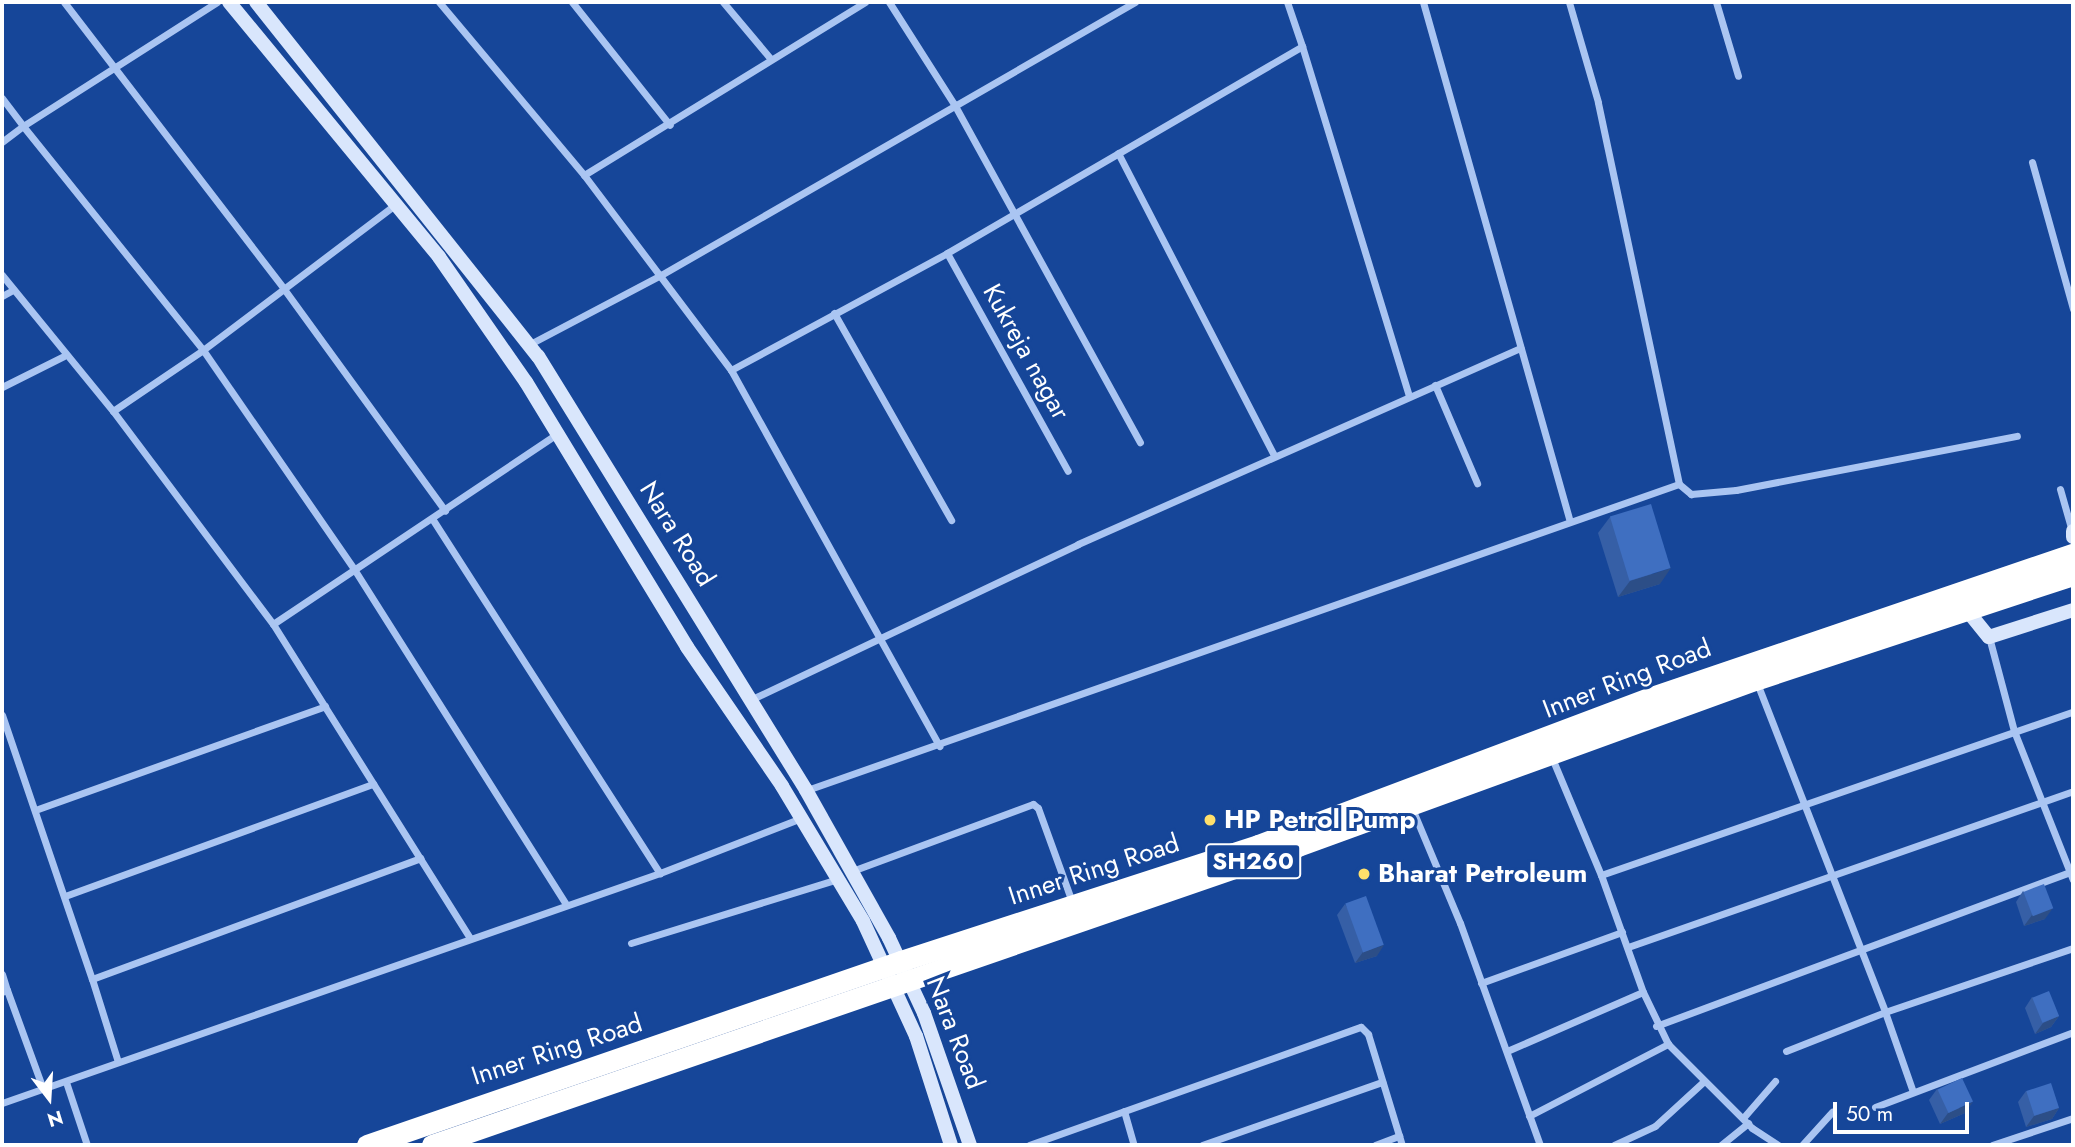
<!DOCTYPE html>
<html>
<head>
<meta charset="utf-8">
<style>
	body { margin:0 }
	#map { position:relative; width:2075px; height:1147px; overflow:hidden; background:#164699; font-family:Jost,sans-serif }
	div>[style] { position:absolute }
	.street>* { height:7px; margin:-3.5px; padding:0 3.5px; transform-origin:3.5px; border-radius:3.5px; background:#aac5f2 }
	.secondary>* { height:14px; margin:-7px; padding:0 7px; transform-origin:7px; border-radius:7px; background:#d9e6fc }
	.highway>* { height:21px; margin:-10.5px; padding:0 10.5px; transform-origin:10.5px; border-radius:10.5px; background:#fff }
	.wall>* { inset:0; background:#365fa6 }
	.shaded-wall>* { inset:0; background:#2c4e87 }
	.building>* { inset:0; background:#3f6fc1; transform-origin:0 0 }
	.dots>* { width:19px; height:19px; translate:-50% -50%; box-sizing:border-box; border:4px solid #164699; border-radius:50% }
	span { translate:-50% -50%; white-space:nowrap; text-align:center; line-height:1.15; -webkit-text-stroke:6px #164699; paint-order:stroke }
	.shield-label span { padding:2px 5px; background:#164699; border:2px solid; border-radius:5px; -webkit-text-stroke-width:0 }
	.shield-label { font-size:24px; color:#fff; font-weight:700 }
	.street-label { font-size:26px; color:#fff }
	.poi-label { font-size:26px; color:#fff; font-weight:700 }
	.left { translate:0 -50%; text-align:left }
	.frame { position:absolute; inset:0; border:4px solid #fff; pointer-events:none }
	.north { position:absolute; left:14px; top:1063px; width:70px; height:70px; -webkit-text-stroke:5px #164699; paint-order:stroke; rotate:163deg; font-size:19px; font-weight:700; line-height:28px; text-align:center; color:#fff }
	.north::after { content:''; display:block; margin:auto; width:24px; height:32px; background:#fff; clip-path:polygon(50% 0,100% 100%,50% 72%,0 100%) }
	.scale { position:absolute; left:1833px; top:1102px; width:136px; height:32px; box-sizing:border-box; border:4px solid #fff; border-top:0; padding-left:9px; font-size:21px; line-height:24px; white-space:nowrap; color:#fff; -webkit-text-stroke:5px #164699; paint-order:stroke }
</style>
</head>
<body>
<div id="map">
	<div class="street">
		<i style="left:64px;top:2px;width:362px;rotate:52.5deg"></i>
		<i style="left:284px;top:289px;width:274px;rotate:54deg"></i>
		<i style="left:217px;top:2px;width:230px;rotate:147.4deg"></i>
		<i style="left:23px;top:126px;width:287px;rotate:51.2deg"></i>
		<i style="left:203px;top:350px;width:266px;rotate:55.4deg"></i>
		<i style="left:354px;top:569px;width:396px;rotate:57.7deg"></i>
		<i style="left:439px;top:2px;width:226px;rotate:50deg"></i>
		<i style="left:584px;top:175px;width:244px;rotate:53deg"></i>
		<i style="left:731px;top:370px;width:246px;rotate:-28.4deg"></i>
		<i style="left:947px;top:253px;width:411px;rotate:-30.2deg"></i>
		<i style="left:1302px;top:46px;width:46px;rotate:-108.8deg"></i>
		<i style="left:572px;top:2px;width:157px;rotate:51.5deg"></i>
		<i style="left:723px;top:2px;width:73px;rotate:50deg"></i>
		<i style="left:889px;top:2px;width:121px;rotate:57.5deg"></i>
		<i style="left:954px;top:104px;width:386px;rotate:61.2deg"></i>
		<i style="left:1423px;top:2px;width:540px;rotate:74.21deg"></i>
		<i style="left:1716px;top:2px;width:77px;rotate:73.4deg"></i>
		<i style="left:1302px;top:46px;width:366px;rotate:73deg"></i>
		<i style="left:2px;top:98px;width:35px;rotate:53deg"></i>
		<i style="left:23px;top:126px;width:26px;rotate:143deg"></i>
		<i style="left:1118px;top:153px;width:340px;rotate:62.7deg"></i>
		<i style="left:2032px;top:162px;width:153px;rotate:74.4deg"></i>
		<i style="left:584px;top:175px;width:330px;rotate:-31.6deg"></i>
		<i style="left:947px;top:253px;width:249px;rotate:61deg"></i>
		<i style="left:2px;top:275px;width:176px;rotate:50.8deg"></i>
		<i style="left:113px;top:411px;width:266px;rotate:53.1deg"></i>
		<i style="left:273px;top:624px;width:369px;rotate:57.9deg"></i>
		<i style="left:2px;top:296px;width:13px;rotate:-29deg"></i>
		<i style="left:834px;top:313px;width:238px;rotate:60.5deg"></i>
		<i style="left:530px;top:344px;width:148px;rotate:-27.8deg"></i>
		<i style="left:661px;top:275px;width:547px;rotate:-29.94deg"></i>
		<i style="left:731px;top:370px;width:430px;rotate:61deg"></i>
		<i style="left:1435px;top:385px;width:107px;rotate:66.8deg"></i>
		<i style="left:2px;top:387px;width:69px;rotate:-26.6deg"></i>
		<i style="left:113px;top:411px;width:109px;rotate:-34.1deg"></i>
		<i style="left:203px;top:350px;width:241px;rotate:-37.1deg"></i>
		<i style="left:1679px;top:484px;width:16px;rotate:40deg"></i>
		<i style="left:1691px;top:494px;width:45px;rotate:-5.1deg"></i>
		<i style="left:1736px;top:490px;width:286px;rotate:-10.9deg"></i>
		<i style="left:2060px;top:489px;width:44px;rotate:74.1deg"></i>
		<i style="left:433px;top:520px;width:420px;rotate:57.3deg"></i>
		<i style="left:273px;top:624px;width:342px;rotate:-33.8deg"></i>
		<i style="left:1989px;top:637px;width:97px;rotate:75.1deg"></i>
		<i style="left:2014px;top:731px;width:160px;rotate:68.4deg"></i>
		<i style="left:1757px;top:683px;width:353px;rotate:68.7deg"></i>
		<i style="left:1885px;top:1012px;width:199px;rotate:-18.8deg"></i>
		<i style="left:750px;top:700px;width:363px;rotate:-25.4deg"></i>
		<i style="left:1078px;top:544px;width:484px;rotate:-23.9deg"></i>
		<i style="left:2px;top:715px;width:279px;rotate:71.2deg"></i>
		<i style="left:92px;top:979px;width:350px;rotate:-20.2deg"></i>
		<i style="left:1552px;top:758px;width:127px;rotate:67.3deg"></i>
		<i style="left:1601px;top:875px;width:499px;rotate:-19.1deg"></i>
		<i style="left:807px;top:790px;width:924px;rotate:-19.34deg"></i>
		<i style="left:1679px;top:484px;width:390px;rotate:-102deg"></i>
		<i style="left:1598px;top:102px;width:104px;rotate:-106.2deg"></i>
		<i style="left:1411px;top:806px;width:127px;rotate:67.3deg"></i>
		<i style="left:1460px;top:923px;width:236px;rotate:70.2deg"></i>
		<i style="left:38px;top:809px;width:305px;rotate:-19.7deg"></i>
		<i style="left:852px;top:871px;width:193px;rotate:-20.3deg"></i>
		<i style="left:1033px;top:804px;width:6px;rotate:39deg"></i>
		<i style="left:1038px;top:808px;width:100px;rotate:70.1deg"></i>
		<i style="left:1601px;top:875px;width:124px;rotate:70.3deg"></i>
		<i style="left:1643px;top:992px;width:58px;rotate:64.3deg"></i>
		<i style="left:1668px;top:1044px;width:119px;rotate:45deg"></i>
		<i style="left:1752px;top:1128px;width:31px;rotate:33deg"></i>
		<i style="left:65px;top:896px;width:328px;rotate:-20deg"></i>
		<i style="left:631px;top:943px;width:217px;rotate:-17.2deg"></i>
		<i style="left:1628px;top:947px;width:472px;rotate:-19.3deg"></i>
		<i style="left:2px;top:974px;width:17px;rotate:73deg"></i>
		<i style="left:7px;top:990px;width:5px;rotate:158deg"></i>
		<i style="left:92px;top:979px;width:87px;rotate:72.6deg"></i>
		<i style="left:1481px;top:983px;width:150px;rotate:-19.9deg"></i>
		<i style="left:7px;top:990px;width:105px;rotate:70deg"></i>
		<i style="left:1656px;top:1026px;width:445px;rotate:-20.4deg"></i>
		<i style="left:1507px;top:1051px;width:148px;rotate:-23.5deg"></i>
		<i style="left:1786px;top:1051px;width:106px;rotate:-21.5deg"></i>
		<i style="left:1885px;top:1012px;width:82px;rotate:70.7deg"></i>
		<i style="left:66px;top:1082px;width:66px;rotate:71.6deg"></i>
		<i style="left:2px;top:1103px;width:697px;rotate:-19.27deg"></i>
		<i style="left:660px;top:873px;width:151px;rotate:-21.3deg"></i>
		<i style="left:1875px;top:1107px;width:212px;rotate:-20.7deg"></i>
		<i style="left:1124px;top:1111px;width:35px;rotate:74deg"></i>
		<i style="left:1529px;top:1116px;width:157px;rotate:-27.4deg"></i>
		<i style="left:1743px;top:1118px;width:49px;rotate:-49.1deg"></i>
		<i style="left:1029px;top:1145px;width:352px;rotate:-19.6deg"></i>
		<i style="left:1361px;top:1027px;width:10px;rotate:45deg"></i>
		<i style="left:1368px;top:1034px;width:116px;rotate:73deg"></i>
		<i style="left:1202px;top:1145px;width:191px;rotate:-19.3deg"></i>
		<i style="left:1375px;top:1145px;width:26px;rotate:-21deg"></i>
		<i style="left:1614px;top:1145px;width:45px;rotate:-24.9deg"></i>
		<i style="left:1655px;top:1126px;width:65px;rotate:-42.5deg"></i>
		<i style="left:1721px;top:1145px;width:35px;rotate:-39deg"></i>
		<i style="left:1802px;top:1145px;width:45px;rotate:-47.7deg"></i>
		<i style="left:1992px;top:1145px;width:85px;rotate:-18.4deg"></i>
	</div>
	<div class="secondary">
		<i style="left:229px;top:2px;width:330px;rotate:50.5deg"></i>
		<i style="left:439px;top:257px;width:152px;rotate:55.2deg"></i>
		<i style="left:526px;top:382px;width:310px;rotate:58.7deg"></i>
		<i style="left:687px;top:647px;width:168px;rotate:55.6deg"></i>
		<i style="left:782px;top:786px;width:157px;rotate:59deg"></i>
		<i style="left:863px;top:921px;width:127px;rotate:65.3deg"></i>
		<i style="left:916px;top:1036px;width:114px;rotate:72.2deg"></i>
		<i style="left:256px;top:2px;width:453px;rotate:51.5deg"></i>
		<i style="left:538px;top:356px;width:510px;rotate:58.3deg"></i>
		<i style="left:806px;top:790px;width:170px;rotate:60.7deg"></i>
		<i style="left:889px;top:938px;width:83px;rotate:65deg"></i>
		<i style="left:924px;top:1013px;width:140px;rotate:70.8deg"></i>
		<i style="left:2073px;top:531px;width:6px;rotate:90deg"></i>
		<i style="left:1966px;top:609px;width:36px;rotate:51deg"></i>
		<i style="left:1989px;top:637px;width:88px;rotate:-17.8deg"></i>
	</div>
	<div class="highway">
		<i style="left:367px;top:1145px;width:565px;rotate:-19.01deg"></i>
		<i style="left:901px;top:961px;width:375px;rotate:-18deg"></i>
		<i style="left:1258px;top:845px;width:418px;rotate:-20.6deg"></i>
		<i style="left:1649px;top:698px;width:448px;rotate:-18.8deg"></i>
		<i style="left:432px;top:1145px;width:916px;rotate:-19.05deg"></i>
		<i style="left:1298px;top:846px;width:486px;rotate:-20deg"></i>
		<i style="left:1755px;top:680px;width:335px;rotate:-18.3deg"></i>
	</div>
	<div class="wall">
		<i style="clip-path:polygon(1610px 517px,1660px 584px,1618px 597px,1598px 533px)"></i>
		<i style="clip-path:polygon(2023px 891px,2045px 919px,2024px 926px,2016px 902px)"></i>
		<i style="clip-path:polygon(1345px 904px,1377px 956px,1355px 963px,1337px 915px)"></i>
		<i style="clip-path:polygon(2032px 997px,2059px 1016px,2051px 1027px,2035px 1034px,2025px 1008px)"></i>
		<i style="clip-path:polygon(1937px 1089px,1965px 1113px,1940px 1124px,1929px 1100px)"></i>
		<i style="clip-path:polygon(2026px 1091px,2059px 1108px,2052px 1119px,2026px 1127px,2018px 1102px)"></i>
	</div>
	<div class="shaded-wall">
		<i style="clip-path:polygon(1671px 568px,1660px 584px,1618px 597px,1630px 581px)"></i>
		<i style="clip-path:polygon(2053px 908px,2045px 919px,2024px 926px,2032px 915px)"></i>
		<i style="clip-path:polygon(1384px 945px,1377px 956px,1355px 963px,1363px 952px)"></i>
		<i style="clip-path:polygon(2059px 1016px,2051px 1027px,2035px 1034px,2043px 1023px)"></i>
		<i style="clip-path:polygon(1973px 1102px,1965px 1113px,1940px 1124px,1948px 1113px)"></i>
		<i style="clip-path:polygon(2059px 1108px,2052px 1119px,2026px 1127px,2034px 1116px)"></i>
	</div>
	<div class="building">
		<i style="left:1651px;top:504px;width:67px;height:43px;rotate:73deg"></i>
		<i style="left:2044px;top:884px;width:26px;height:22px;rotate:69deg"></i>
		<i style="left:1366px;top:896px;width:52px;height:22px;rotate:70deg"></i>
		<i style="left:2049px;top:991px;width:27px;height:18px;rotate:68deg"></i>
		<i style="left:1962px;top:1078px;width:26px;height:27px;rotate:65deg"></i>
		<i style="left:2051px;top:1083px;width:26px;height:26px;rotate:72deg"></i>
	</div>
	<div class="dots">
		<i style="left:1210px;top:820px;background:#ffdf6b"></i>
		<i style="left:1364px;top:874px;background:#ffdf6b"></i>
	</div>
	<div class="shield-label">
		<span style="left:1253px;top:861px">SH260</span>
	</div>
	<div class="street-label">
		<span style="left:1026px;top:352px;rotate:61deg">Kukreja nagar</span>
		<span style="left:677px;top:534px;rotate:58deg">Nara Road</span>
		<span style="left:1627px;top:679px;rotate:-21deg">Inner Ring Road</span>
		<span style="left:1094px;top:870px;rotate:-18deg">Inner Ring Road</span>
		<span style="left:955px;top:1033px;rotate:69deg">Nara Road</span>
		<span style="left:557px;top:1050px;rotate:-18deg">Inner Ring Road</span>
	</div>
	<div class="poi-label">
		<span class="left" style="left:1224px;top:820px">HP Petrol Pump</span>
		<span class="left" style="left:1378px;top:874px">Bharat Petroleum</span>
	</div>
	<div class="frame"></div>
	<div class="north">N</div>
	<div class="scale">50 m</div>
</div>
</body>
</html>
